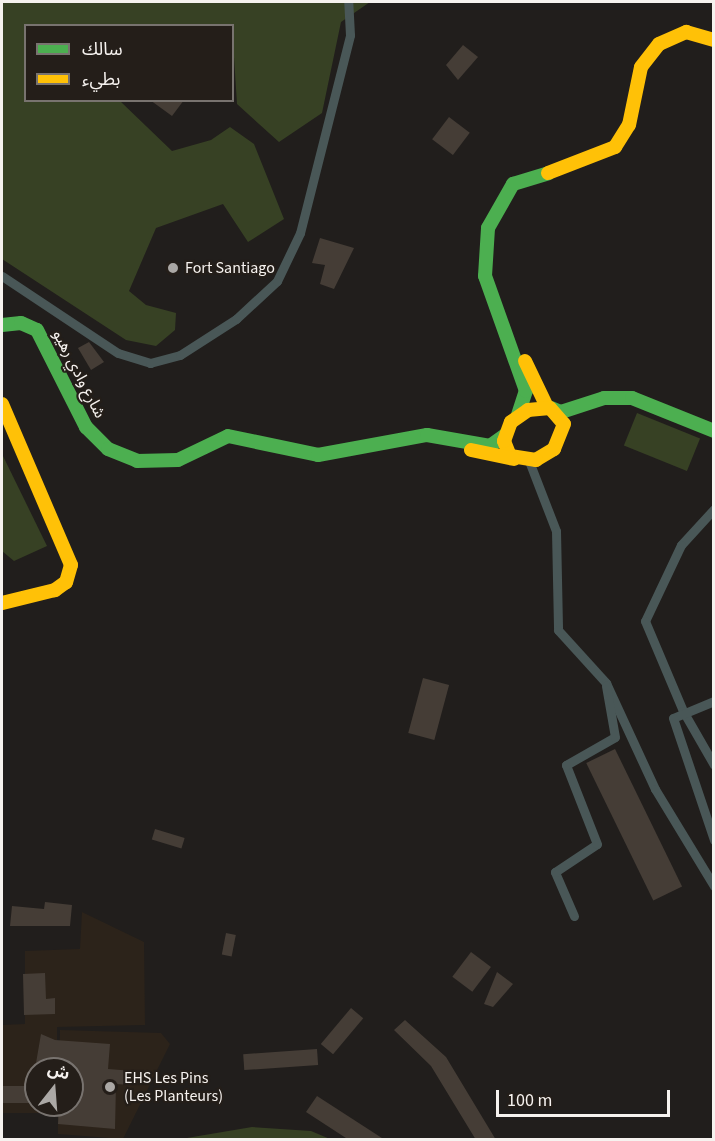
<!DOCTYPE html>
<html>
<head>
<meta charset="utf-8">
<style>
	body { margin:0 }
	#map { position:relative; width:715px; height:1141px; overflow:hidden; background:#211e1c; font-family:"Source Sans 3","Noto Sans Arabic",sans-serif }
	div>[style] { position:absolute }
	.built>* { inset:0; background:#2c231a }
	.green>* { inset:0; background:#374124; transform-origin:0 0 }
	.building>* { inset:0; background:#453d36; transform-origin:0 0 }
	.street>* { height:9px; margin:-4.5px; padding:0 4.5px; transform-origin:4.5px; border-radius:4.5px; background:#495757 }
	.fast>* { height:14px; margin:-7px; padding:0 7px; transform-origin:7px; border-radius:7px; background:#4caf50 }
	.slow>* { height:14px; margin:-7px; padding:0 7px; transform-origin:7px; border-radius:7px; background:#ffc107 }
	.dots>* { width:16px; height:16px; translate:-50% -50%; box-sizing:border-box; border:3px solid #241e19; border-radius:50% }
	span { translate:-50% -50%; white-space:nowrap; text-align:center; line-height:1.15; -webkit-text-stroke:4.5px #241e19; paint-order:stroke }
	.poi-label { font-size:16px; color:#f6f2ef }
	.left { translate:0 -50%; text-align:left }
	.street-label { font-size:16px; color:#f6f2ef }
	.frame { position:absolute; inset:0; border:3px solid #f6f2ef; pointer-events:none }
	.legend { position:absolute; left:24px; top:24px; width:210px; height:78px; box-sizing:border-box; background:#241e19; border:2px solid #78736f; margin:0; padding:8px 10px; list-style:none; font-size:18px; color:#f6f2ef }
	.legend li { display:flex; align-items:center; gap:12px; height:30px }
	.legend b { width:30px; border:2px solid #78736f }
	.north { position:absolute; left:24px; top:1057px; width:60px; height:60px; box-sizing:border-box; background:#241e19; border:2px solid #78736f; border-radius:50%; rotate:17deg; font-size:16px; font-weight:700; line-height:24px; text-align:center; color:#f6f2ef }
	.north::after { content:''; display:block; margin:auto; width:21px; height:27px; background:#aba8a5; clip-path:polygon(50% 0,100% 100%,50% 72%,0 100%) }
	.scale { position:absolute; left:496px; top:1090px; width:174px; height:27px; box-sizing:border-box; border:3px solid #f6f2ef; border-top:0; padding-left:8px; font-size:18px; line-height:21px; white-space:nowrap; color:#f6f2ef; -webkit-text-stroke:4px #241e19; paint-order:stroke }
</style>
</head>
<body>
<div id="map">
	<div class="built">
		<i style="clip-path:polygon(82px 912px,144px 942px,145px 1025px,57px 1027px,57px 1069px,36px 1069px,36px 1105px,72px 1105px,72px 1069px,59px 1069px,60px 1030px,161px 1033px,170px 1044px,123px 1139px,58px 1134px,58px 1113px,2px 1113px,2px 1025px,25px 1024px,25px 951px,80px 949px)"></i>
	</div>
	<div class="green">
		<i style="clip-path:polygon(2px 2px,370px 2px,341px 22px,322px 113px,279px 142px,237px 104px,232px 26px,26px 26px,26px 100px,120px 101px,172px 151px,211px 140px,230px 127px,254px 144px,284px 219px,248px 242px,223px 204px,156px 228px,129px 291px,146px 305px,176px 313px,175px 330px,156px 346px,126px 340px,2px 259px)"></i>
		<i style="left:637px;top:413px;width:68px;height:35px;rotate:22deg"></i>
		<i style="clip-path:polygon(2px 454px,47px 546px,14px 561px,2px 551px)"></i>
		<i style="clip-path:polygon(252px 1127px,311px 1131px,330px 1139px,181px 1139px)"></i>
	</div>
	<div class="building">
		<i style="clip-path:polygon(463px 45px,478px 57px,458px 80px,446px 65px)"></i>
		<i style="clip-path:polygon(150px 100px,184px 100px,172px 116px)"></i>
		<i style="left:449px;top:117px;width:26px;height:28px;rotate:37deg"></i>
		<i style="clip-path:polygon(320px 238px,354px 248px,334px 289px,320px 284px,325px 265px,312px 263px)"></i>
		<i style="clip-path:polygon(89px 342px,104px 362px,91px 370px,78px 348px)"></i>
		<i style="left:423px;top:678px;width:27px;height:57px;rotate:15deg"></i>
		<i style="left:615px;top:749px;width:153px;height:32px;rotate:64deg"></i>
		<i style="left:155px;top:829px;width:31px;height:11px;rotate:17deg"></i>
		<i style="clip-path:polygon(45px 902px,72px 905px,70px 926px,10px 926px,12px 906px,44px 909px)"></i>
		<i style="left:226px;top:933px;width:10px;height:22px;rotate:11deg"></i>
		<i style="left:471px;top:952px;width:25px;height:31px;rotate:37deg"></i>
		<i style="clip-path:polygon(497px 972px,513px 984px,493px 1007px,484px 1004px)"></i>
		<i style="clip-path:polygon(45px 973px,46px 999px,55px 998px,55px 1014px,24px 1015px,23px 974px)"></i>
		<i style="left:351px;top:1008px;width:16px;height:47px;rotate:40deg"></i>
		<i style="clip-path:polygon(405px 1020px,446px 1057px,496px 1140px,476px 1140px,431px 1066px,394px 1030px)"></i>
		<i style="clip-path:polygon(41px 1034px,55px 1040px,110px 1044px,108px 1069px,133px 1071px,132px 1085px,116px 1084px,115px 1129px,58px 1124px,59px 1105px,72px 1105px,72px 1069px,35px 1069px)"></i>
		<i style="left:317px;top:1049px;width:16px;height:74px;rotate:86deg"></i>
		<i style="left:36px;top:1086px;width:17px;height:34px;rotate:90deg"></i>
		<i style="clip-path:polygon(317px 1096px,385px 1140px,349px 1140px,306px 1112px)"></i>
	</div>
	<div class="street">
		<i style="left:2px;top:276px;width:139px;rotate:33.6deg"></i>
		<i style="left:118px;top:353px;width:34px;rotate:17deg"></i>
		<i style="left:150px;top:363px;width:31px;rotate:-15deg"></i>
		<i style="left:180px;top:355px;width:67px;rotate:-32.7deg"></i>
		<i style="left:236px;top:319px;width:56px;rotate:-42.8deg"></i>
		<i style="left:277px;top:281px;width:53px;rotate:-64.4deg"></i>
		<i style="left:300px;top:233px;width:204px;rotate:-75.8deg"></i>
		<i style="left:350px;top:35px;width:33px;rotate:-93deg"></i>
		<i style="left:529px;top:461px;width:75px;rotate:68.9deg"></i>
		<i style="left:556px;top:531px;width:99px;rotate:88.8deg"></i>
		<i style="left:558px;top:630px;width:72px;rotate:47.8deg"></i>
		<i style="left:606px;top:683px;width:117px;rotate:65.2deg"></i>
		<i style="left:655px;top:789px;width:114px;rotate:58.7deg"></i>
		<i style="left:714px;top:509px;width:49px;rotate:132.5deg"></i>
		<i style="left:681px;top:545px;width:84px;rotate:115.3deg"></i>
		<i style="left:645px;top:621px;width:98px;rotate:67.1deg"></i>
		<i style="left:683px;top:711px;width:62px;rotate:60.1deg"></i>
		<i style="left:714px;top:701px;width:44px;rotate:157.5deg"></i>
		<i style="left:673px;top:718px;width:129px;rotate:71.4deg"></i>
		<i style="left:574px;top:916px;width:48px;rotate:-113.4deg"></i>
		<i style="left:555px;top:872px;width:50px;rotate:-33.7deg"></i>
		<i style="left:597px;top:844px;width:85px;rotate:-111.4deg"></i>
		<i style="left:566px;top:765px;width:56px;rotate:-29.7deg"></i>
		<i style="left:615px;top:737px;width:52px;rotate:-100deg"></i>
	</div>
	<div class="fast">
		<i style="left:2px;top:325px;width:19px;rotate:-6deg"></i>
		<i style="left:21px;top:323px;width:17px;rotate:24deg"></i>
		<i style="left:37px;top:330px;width:109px;rotate:63.2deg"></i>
		<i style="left:86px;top:427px;width:31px;rotate:45deg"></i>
		<i style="left:108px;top:449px;width:31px;rotate:22deg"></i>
		<i style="left:137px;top:461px;width:41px;rotate:-1.4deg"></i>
		<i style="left:178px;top:460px;width:55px;rotate:-25.6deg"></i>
		<i style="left:228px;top:436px;width:92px;rotate:11.9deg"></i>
		<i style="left:318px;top:455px;width:111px;rotate:-10.4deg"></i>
		<i style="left:427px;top:435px;width:64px;rotate:9.9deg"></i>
		<i style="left:490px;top:446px;width:19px;rotate:-36deg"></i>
		<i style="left:551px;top:408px;width:11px;rotate:22deg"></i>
		<i style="left:561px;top:412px;width:45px;rotate:-18deg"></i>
		<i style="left:604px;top:398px;width:28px"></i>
		<i style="left:632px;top:398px;width:88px;rotate:21.9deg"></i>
		<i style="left:518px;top:415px;width:25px;rotate:-72deg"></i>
		<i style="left:526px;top:391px;width:122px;rotate:-109.6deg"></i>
		<i style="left:485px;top:276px;width:48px;rotate:-86.4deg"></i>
		<i style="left:488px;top:228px;width:51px;rotate:-60.4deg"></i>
		<i style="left:513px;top:184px;width:37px;rotate:-17deg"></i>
	</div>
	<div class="slow">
		<i style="left:548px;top:173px;width:72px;rotate:-21.2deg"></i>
		<i style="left:615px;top:147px;width:26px;rotate:-58deg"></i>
		<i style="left:629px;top:125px;width:59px;rotate:-78.3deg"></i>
		<i style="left:641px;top:67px;width:29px;rotate:-52deg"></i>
		<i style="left:659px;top:44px;width:30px;rotate:-24deg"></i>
		<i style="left:686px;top:32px;width:29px;rotate:16deg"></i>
		<i style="left:525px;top:361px;width:51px;rotate:64.4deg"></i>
		<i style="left:2px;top:404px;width:175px;rotate:66.8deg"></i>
		<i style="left:71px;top:565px;width:18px;rotate:106deg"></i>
		<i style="left:66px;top:582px;width:14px;rotate:144deg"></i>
		<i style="left:55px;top:590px;width:55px;rotate:166.2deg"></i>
		<i style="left:550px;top:408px;width:21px;rotate:49deg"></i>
		<i style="left:564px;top:424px;width:27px;rotate:112deg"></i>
		<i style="left:554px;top:449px;width:21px;rotate:149deg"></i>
		<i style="left:536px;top:460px;width:26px;rotate:-171deg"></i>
		<i style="left:510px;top:456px;width:16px;rotate:-112deg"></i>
		<i style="left:504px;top:441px;width:20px;rotate:-70deg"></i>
		<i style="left:511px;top:422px;width:21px;rotate:-35deg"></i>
		<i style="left:528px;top:410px;width:22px;rotate:-5deg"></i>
		<i style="left:471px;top:450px;width:44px;rotate:11.8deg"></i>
	</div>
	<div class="dots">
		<i style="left:173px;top:268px;background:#aba8a5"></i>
		<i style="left:110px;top:1087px;background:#aba8a5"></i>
	</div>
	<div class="poi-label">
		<span class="left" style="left:185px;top:268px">Fort Santiago</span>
		<span class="left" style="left:124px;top:1087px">EHS Les Pins<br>(Les Planteurs)</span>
	</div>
	<div class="street-label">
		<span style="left:79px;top:374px;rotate:63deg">شارع وادي رهيو</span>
	</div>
	<div class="frame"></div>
	<ul class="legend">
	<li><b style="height:8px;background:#4caf50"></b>سالك</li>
	<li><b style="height:8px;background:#ffc107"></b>بطيء</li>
	</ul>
	<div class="north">ش</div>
	<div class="scale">100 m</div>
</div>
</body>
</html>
